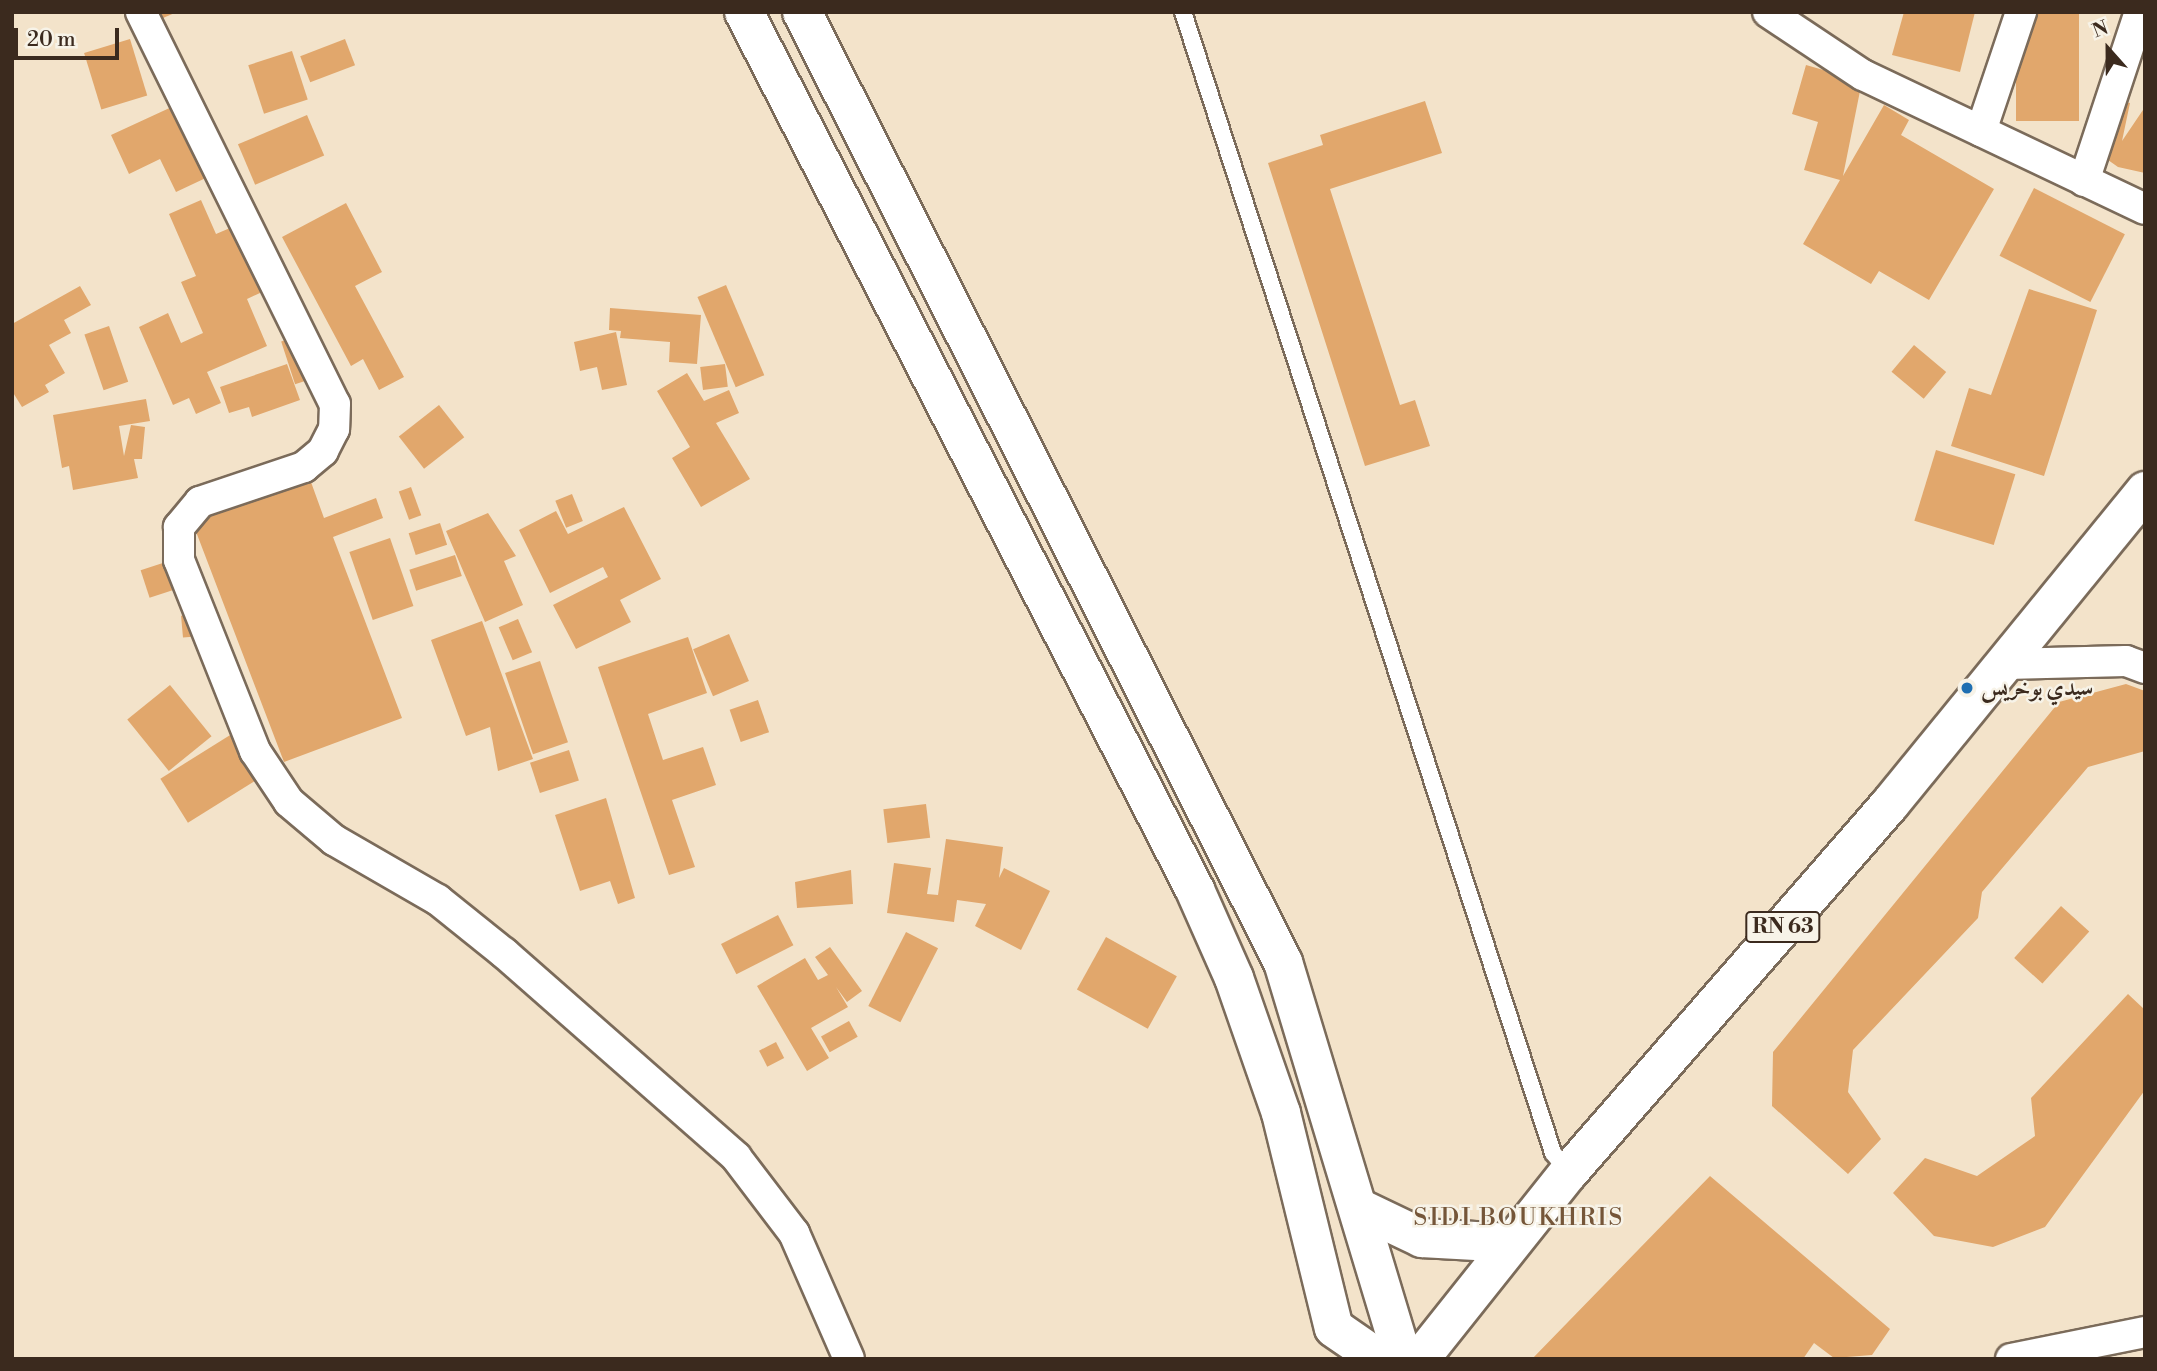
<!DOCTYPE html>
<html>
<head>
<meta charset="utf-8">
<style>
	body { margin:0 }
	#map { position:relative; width:2157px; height:1371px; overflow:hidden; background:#f3e3ca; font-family:"Libre Bodoni",Amiri,serif }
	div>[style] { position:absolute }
	.building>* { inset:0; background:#e1a76c; transform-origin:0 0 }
	.roads { filter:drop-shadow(2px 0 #7b6b5a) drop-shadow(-2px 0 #7b6b5a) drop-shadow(0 2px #7b6b5a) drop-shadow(0 -2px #7b6b5a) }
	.lane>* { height:16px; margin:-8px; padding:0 8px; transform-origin:8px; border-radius:8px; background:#fff }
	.street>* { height:30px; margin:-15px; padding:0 15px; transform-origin:15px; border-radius:15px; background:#fff }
	.primary>* { height:38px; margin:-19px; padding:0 19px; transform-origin:19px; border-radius:19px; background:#fff }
	.highway>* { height:38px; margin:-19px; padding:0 19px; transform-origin:19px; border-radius:19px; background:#fff }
	.dots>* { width:19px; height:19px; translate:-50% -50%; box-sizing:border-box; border:4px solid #f7f3e8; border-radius:50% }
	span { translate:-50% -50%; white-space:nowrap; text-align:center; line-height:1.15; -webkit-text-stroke:5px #f7f3e8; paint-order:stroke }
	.shield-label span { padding:2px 5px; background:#f7f3e8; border:2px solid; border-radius:5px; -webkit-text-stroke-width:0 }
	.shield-label { font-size:21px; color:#3b2a1e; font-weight:700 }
	.poi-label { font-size:23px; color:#3b2a1e; font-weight:700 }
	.left { translate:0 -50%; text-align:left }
	.neighbourhood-label { font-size:24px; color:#755639; letter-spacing:2px }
	.frame { position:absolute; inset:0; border:14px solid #3b2a1e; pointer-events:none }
	.north { position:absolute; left:2073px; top:14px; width:70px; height:70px; -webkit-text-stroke:5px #f7f3e8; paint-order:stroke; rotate:339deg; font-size:19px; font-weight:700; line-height:28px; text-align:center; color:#3b2a1e }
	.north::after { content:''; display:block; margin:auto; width:24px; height:32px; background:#3b2a1e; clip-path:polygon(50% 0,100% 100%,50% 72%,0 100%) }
	.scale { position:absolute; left:14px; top:28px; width:105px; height:32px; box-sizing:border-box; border:4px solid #3b2a1e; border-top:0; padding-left:9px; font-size:21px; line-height:24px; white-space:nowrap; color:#3b2a1e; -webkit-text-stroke:5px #f7f3e8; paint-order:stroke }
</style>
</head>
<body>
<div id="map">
	<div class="building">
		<i style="clip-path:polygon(161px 12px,177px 12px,163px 18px)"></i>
		<i style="clip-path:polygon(1904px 12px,1975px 12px,1960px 72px,1892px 55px)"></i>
		<i style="left:2016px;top:12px;width:63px;height:109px"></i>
		<i style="left:130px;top:39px;width:59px;height:48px;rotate:73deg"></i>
		<i style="left:345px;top:39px;width:28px;height:48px;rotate:69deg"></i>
		<i style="left:292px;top:51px;width:51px;height:46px;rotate:72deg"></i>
		<i style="clip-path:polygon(1806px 65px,1862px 81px,1843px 176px,1884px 105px,1909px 120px,1901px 135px,1994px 189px,1929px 300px,1879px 271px,1871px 284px,1803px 244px,1840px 180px,1804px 170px,1818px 122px,1792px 114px)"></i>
		<i style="clip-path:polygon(2103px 97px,2130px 103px,2122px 141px,2145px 107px,2145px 173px,2118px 167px,2091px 148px)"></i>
		<i style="clip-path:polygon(1425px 101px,1442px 153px,1330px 189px,1400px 405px,1415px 400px,1430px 446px,1365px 466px,1268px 163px,1323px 145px,1320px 135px)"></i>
		<i style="clip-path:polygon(176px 105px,210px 176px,176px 192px,160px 159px,129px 174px,111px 135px)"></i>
		<i style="left:307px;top:115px;width:44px;height:75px;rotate:67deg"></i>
		<i style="left:2034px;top:188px;width:102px;height:76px;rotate:27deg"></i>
		<i style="clip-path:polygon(201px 200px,216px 234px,244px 222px,273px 287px,247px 299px,267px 346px,207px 372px,221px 403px,196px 414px,189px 398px,173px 405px,139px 327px,168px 313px,181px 343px,203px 333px,181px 282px,196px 276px,169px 214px)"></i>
		<i style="clip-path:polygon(346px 203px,382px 272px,355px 286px,404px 377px,379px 390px,363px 359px,351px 366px,282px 237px)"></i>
		<i style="left:726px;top:285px;width:98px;height:31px;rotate:67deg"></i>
		<i style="clip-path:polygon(80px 286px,91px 305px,64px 320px,71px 333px,49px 345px,65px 373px,45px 385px,49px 392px,22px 407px,12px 391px,12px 324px)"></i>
		<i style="clip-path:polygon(2029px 289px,2097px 310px,2044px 476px,1951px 446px,1969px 388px,1991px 395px)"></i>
		<i style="clip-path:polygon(610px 308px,701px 315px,697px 364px,669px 362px,670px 342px,620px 338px,621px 331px,609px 330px)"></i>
		<i style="left:109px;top:326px;width:59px;height:26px;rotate:71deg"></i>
		<i style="clip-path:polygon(616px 332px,627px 385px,602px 390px,597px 367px,580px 371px,574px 342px)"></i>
		<i style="left:304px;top:334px;width:45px;height:24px;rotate:72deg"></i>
		<i style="left:1914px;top:345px;width:42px;height:35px;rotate:40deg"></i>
		<i style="clip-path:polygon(287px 364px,300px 400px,252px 417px,249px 407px,229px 413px,220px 387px)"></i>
		<i style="left:725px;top:364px;width:23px;height:25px;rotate:83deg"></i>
		<i style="clip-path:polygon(687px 373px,704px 401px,729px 390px,739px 413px,716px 423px,750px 479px,701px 507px,672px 458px,690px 447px,657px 391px)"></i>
		<i style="clip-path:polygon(146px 399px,150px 421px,119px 426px,124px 456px,131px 425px,145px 427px,142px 459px,134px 459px,138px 478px,73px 490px,69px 466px,62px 468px,53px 415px)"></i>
		<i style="left:439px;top:405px;width:41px;height:51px;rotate:52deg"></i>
		<i style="left:1936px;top:450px;width:83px;height:74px;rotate:17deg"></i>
		<i style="clip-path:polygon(307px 471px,324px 518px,376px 498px,383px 518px,333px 537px,402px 718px,284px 762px,190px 516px)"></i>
		<i style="left:411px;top:487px;width:30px;height:13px;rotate:70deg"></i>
		<i style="left:572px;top:494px;width:29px;height:18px;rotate:68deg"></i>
		<i style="clip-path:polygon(624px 507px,661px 579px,620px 600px,631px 622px,576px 649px,553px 605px,608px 577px,603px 567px,550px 593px,519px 530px,556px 511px,568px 534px)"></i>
		<i style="clip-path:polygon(488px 513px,516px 556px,504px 561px,523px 605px,485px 622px,446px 531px)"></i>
		<i style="left:440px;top:523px;width:23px;height:33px;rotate:72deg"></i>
		<i style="left:390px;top:538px;width:72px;height:43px;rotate:71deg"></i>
		<i style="left:455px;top:555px;width:22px;height:48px;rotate:72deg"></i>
		<i style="left:172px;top:560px;width:29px;height:33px;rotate:72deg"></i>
		<i style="left:200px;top:614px;width:22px;height:19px;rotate:85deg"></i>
		<i style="left:518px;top:619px;width:36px;height:21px;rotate:67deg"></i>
		<i style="clip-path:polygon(482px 621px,533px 759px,498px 771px,490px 727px,466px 736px,431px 640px)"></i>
		<i style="left:729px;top:634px;width:51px;height:39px;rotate:67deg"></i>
		<i style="clip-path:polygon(688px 637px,707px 693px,648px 714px,663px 760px,703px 747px,716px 785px,672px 800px,695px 867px,669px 875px,598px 667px)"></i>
		<i style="left:540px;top:661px;width:86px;height:37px;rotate:71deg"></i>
		<i style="clip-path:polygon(2126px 684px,2145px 691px,2145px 751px,2088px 767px,1982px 892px,1978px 918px,1853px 1050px,1848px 1092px,1881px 1139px,1848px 1174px,1772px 1106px,1773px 1052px,2059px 702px)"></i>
		<i style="left:170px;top:685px;width:66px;height:55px;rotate:51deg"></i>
		<i style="left:758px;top:700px;width:34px;height:30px;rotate:71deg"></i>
		<i style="left:235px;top:732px;width:52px;height:88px;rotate:58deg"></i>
		<i style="left:569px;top:750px;width:32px;height:41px;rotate:72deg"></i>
		<i style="clip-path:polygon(606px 798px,635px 898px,618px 904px,610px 881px,580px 891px,555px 815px)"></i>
		<i style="left:926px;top:804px;width:34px;height:43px;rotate:83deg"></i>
		<i style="clip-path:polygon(946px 839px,1003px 847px,999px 878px,1004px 868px,1050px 891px,1021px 950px,975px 926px,986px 904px,957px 900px,954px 922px,887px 913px,894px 863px,931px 868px,927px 894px,938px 895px)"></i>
		<i style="clip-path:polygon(851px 870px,853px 904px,797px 908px,795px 882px)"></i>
		<i style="left:2061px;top:906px;width:38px;height:70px;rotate:42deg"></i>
		<i style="left:778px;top:915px;width:34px;height:64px;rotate:63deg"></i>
		<i style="left:906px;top:932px;width:36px;height:83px;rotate:27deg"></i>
		<i style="left:1106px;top:937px;width:81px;height:60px;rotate:29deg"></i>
		<i style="clip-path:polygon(830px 947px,862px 991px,847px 1002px,836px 987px,848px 1007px,811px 1028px,829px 1058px,807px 1071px,757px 986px,805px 958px,818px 980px,828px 975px,815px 957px)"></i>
		<i style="clip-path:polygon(2128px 994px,2145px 1010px,2145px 1090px,2045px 1227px,1993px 1247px,1934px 1236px,1893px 1193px,1925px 1158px,1977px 1176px,2035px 1136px,2031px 1098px)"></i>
		<i style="left:849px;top:1021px;width:18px;height:32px;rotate:61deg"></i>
		<i style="left:776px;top:1042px;width:18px;height:19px;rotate:63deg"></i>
		<i style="clip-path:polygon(1710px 1176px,1890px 1329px,1872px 1355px,1834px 1358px,1814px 1343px,1803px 1359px,1532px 1359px)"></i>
	</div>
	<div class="roads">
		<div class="lane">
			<i style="left:1183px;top:12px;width:1199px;rotate:72.03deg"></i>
			<i style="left:1553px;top:1153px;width:25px;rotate:50deg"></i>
		</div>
		<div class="street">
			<i style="left:141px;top:12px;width:437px;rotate:63.7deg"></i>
			<i style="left:335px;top:404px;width:25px;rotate:92deg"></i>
			<i style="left:334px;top:429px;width:25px;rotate:117deg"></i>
			<i style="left:323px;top:451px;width:25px;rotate:140deg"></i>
			<i style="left:304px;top:467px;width:110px;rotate:161.4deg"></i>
			<i style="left:200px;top:502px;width:33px;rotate:130deg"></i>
			<i style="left:179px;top:527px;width:33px;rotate:90deg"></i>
			<i style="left:179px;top:560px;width:206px;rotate:68.3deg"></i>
			<i style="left:255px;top:751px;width:61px;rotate:56.3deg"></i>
			<i style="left:289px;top:802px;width:59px;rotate:40.2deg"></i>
			<i style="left:334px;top:840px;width:120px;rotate:30deg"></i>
			<i style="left:438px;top:900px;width:85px;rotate:38.8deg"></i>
			<i style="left:504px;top:953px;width:309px;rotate:41.3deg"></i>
			<i style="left:736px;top:1157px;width:96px;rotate:52.7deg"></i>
			<i style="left:794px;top:1233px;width:137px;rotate:66.4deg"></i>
			<i style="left:1768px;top:12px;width:114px;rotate:33.6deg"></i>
			<i style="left:1863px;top:75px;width:312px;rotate:25.4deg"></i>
			<i style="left:1981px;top:131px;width:126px;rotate:-71.4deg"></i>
			<i style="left:2084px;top:181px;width:178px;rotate:-71.7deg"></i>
			<i style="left:2006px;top:664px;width:120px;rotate:-1.4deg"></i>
			<i style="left:2126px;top:661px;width:20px;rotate:20deg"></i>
			<i style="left:2011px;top:1359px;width:137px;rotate:-11.4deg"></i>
		</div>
		<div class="primary">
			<i style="left:1420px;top:1359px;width:239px;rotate:-51.5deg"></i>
			<i style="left:1569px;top:1172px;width:488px;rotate:-48.9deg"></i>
			<i style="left:1890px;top:804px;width:404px;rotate:-50.8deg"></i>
		</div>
		<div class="highway">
			<i style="left:744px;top:12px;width:987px;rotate:62.81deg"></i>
			<i style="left:1195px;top:890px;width:96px;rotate:66.1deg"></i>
			<i style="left:1234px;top:978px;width:143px;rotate:70.8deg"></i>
			<i style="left:1281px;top:1113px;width:221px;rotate:76.2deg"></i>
			<i style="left:1334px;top:1328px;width:55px;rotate:34.6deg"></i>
			<i style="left:802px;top:12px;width:1065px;rotate:63.15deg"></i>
			<i style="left:1283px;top:962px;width:415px;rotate:73.2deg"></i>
			<i style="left:1359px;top:1208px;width:70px;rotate:25.5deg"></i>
			<i style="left:1422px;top:1238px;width:89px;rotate:3.2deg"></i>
		</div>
	</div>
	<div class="dots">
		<i style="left:1967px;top:688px;background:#1f6fb2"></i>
	</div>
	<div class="shield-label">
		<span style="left:1783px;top:927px">RN 63</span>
	</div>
	<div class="poi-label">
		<span class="left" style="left:1981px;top:688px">سيدي بوخريس</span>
	</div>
	<div class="neighbourhood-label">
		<span style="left:1519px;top:1219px">SIDI BOUKHRIS</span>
	</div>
	<div class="frame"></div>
	<div class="north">N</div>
	<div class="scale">20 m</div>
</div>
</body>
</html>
